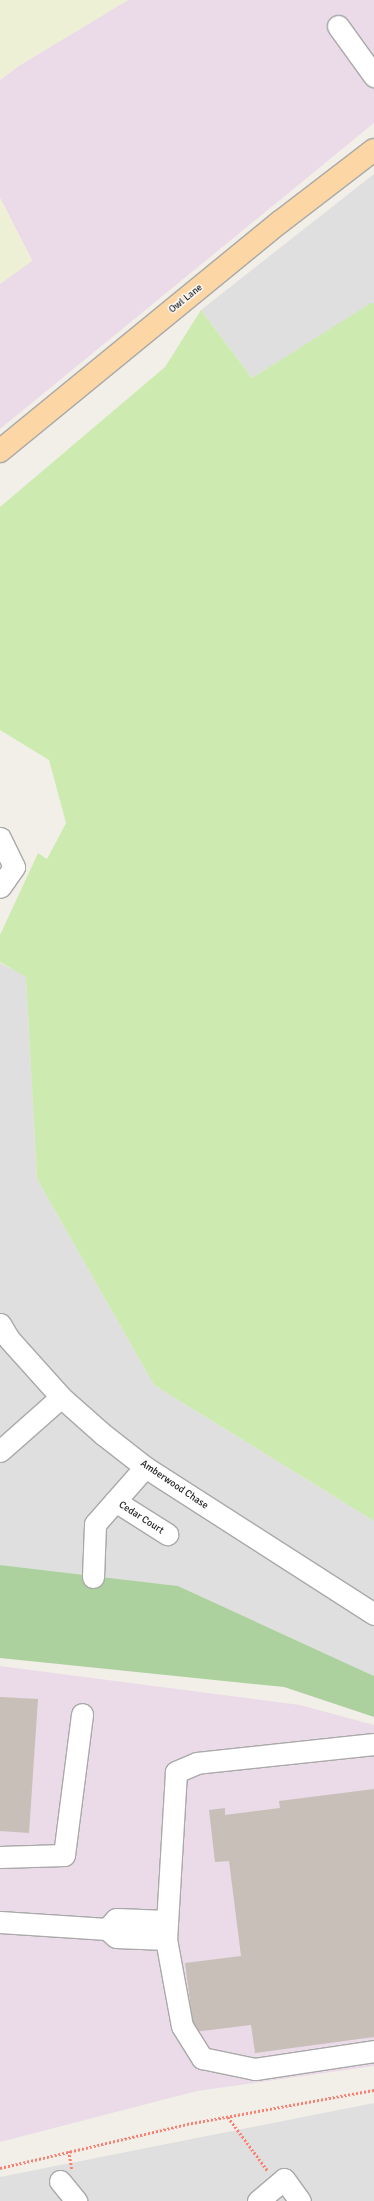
<!DOCTYPE html>
<html>
<head>
<meta charset="utf-8">
<style>
	body { margin:0 }
	#map { position:relative; width:374px; height:2201px; overflow:hidden; background:#f2efe9; font-family:Signika,sans-serif }
	div>[style] { position:absolute }
	.residential>* { inset:0; background:#e0dfdf }
	.industrial>* { inset:0; background:#ebdbe8 }
	.farmland>* { inset:0; background:#eef0d5 }
	.grass>* { inset:0; background:#cdebb0 }
	.forest>* { inset:0; background:#add19e }
	.building>* { inset:0; background:#c7bfb8 }
	.path>* { height:2.5px; margin-top:-1.25px; transform-origin:0; background:repeating-linear-gradient(90deg,#fa8072 0 2px,transparent 0 4px) }
	.roads { filter:drop-shadow(1px 0 #a9a9a9) drop-shadow(-1px 0 #a9a9a9) drop-shadow(0 1px #a9a9a9) drop-shadow(0 -1px #a9a9a9) }
	.minor>* { height:21px; margin:-10.5px; padding:0 10.5px; transform-origin:10.5px; border-radius:10.5px; background:#fff }
	.major>* { height:22px; margin:-11px; padding:0 11px; transform-origin:11px; border-radius:11px; background:#fcd6a4 }
	span { translate:-50% -50%; white-space:nowrap; text-align:center; line-height:1.15; -webkit-text-stroke:3px #fff; paint-order:stroke }
	.street-label { font-size:10px; color:#222 }
</style>
</head>
<body>
<div id="map">
	<div class="residential">
		<i style="clip-path:polygon(374px 174px,374px 303px,252px 378px,201px 310px)"></i>
		<i style="clip-path:polygon(0 963px,26px 976px,37px 1179px,154px 1385px,374px 1521px,374px 1676px,178px 1586px,0 1565px)"></i>
		<i style="clip-path:polygon(374px 2103px,374px 2201px,0 2201px,0 2177px)"></i>
	</div>
	<div class="industrial">
		<i style="clip-path:polygon(128px 0,374px 0,374px 123px,0 429px,0 284px,32px 260px,0 198px,0 80px,20px 65px)"></i>
		<i style="clip-path:polygon(0 1666px,300px 1705px,374px 1725px,374px 2066px,197px 2091px,0 2142px)"></i>
	</div>
	<div class="farmland">
		<i style="clip-path:polygon(0 0,128px 0,20px 65px,0 80px)"></i>
		<i style="clip-path:polygon(0 198px,32px 261px,0 284px)"></i>
	</div>
	<div class="grass">
		<i style="clip-path:polygon(371px 303px,374px 303px,374px 1521px,154px 1385px,37px 1179px,26px 977px,0 962px,0 935px,38px 853px,47px 859px,66px 823px,49px 760px,0 730px,0 507px,165px 367px,201px 310px,252px 378px)"></i>
	</div>
	<div class="forest">
		<i style="clip-path:polygon(0 1565px,178px 1586px,374px 1676px,374px 1717px,284px 1687px,0 1658px)"></i>
	</div>
	<div class="building">
		<i style="clip-path:polygon(0 1697px,38px 1699px,29px 1833px,0 1831px)"></i>
		<i style="clip-path:polygon(374px 1789px,374px 2037px,255px 2053px,251px 2025px,194px 2032px,185px 1963px,241px 1956px,229px 1861px,215px 1862px,209px 1810px,225px 1808px,225px 1815px,280px 1808px,279px 1801px)"></i>
	</div>
	<div class="path">
		<i style="left:228px;top:2117px;width:67px;rotate:53.5deg"></i>
		<i style="left:69px;top:2151px;width:18px;rotate:81deg"></i>
		<i style="left:0;top:2168px;width:192px;rotate:-13.2deg"></i>
		<i style="left:187px;top:2124px;width:190px;rotate:-10.3deg"></i>
	</div>
	<div class="roads">
		<div class="minor">
			<i style="left:338px;top:26px;width:62px;rotate:54.2deg"></i>
			<i style="left:0;top:838px;width:32px;rotate:64deg"></i>
			<i style="left:14px;top:867px;width:24px;rotate:125deg"></i>
			<i style="left:0;top:1324px;width:17px;rotate:59deg"></i>
			<i style="left:9px;top:1339px;width:78px;rotate:48.1deg"></i>
			<i style="left:61px;top:1397px;width:57px;rotate:41.5deg"></i>
			<i style="left:104px;top:1435px;width:52px;rotate:38deg"></i>
			<i style="left:145px;top:1467px;width:272px;rotate:32.7deg"></i>
			<i style="left:0;top:1451px;width:81px;rotate:-41.5deg"></i>
			<i style="left:115px;top:1501px;width:62px;rotate:32.4deg"></i>
			<i style="left:93px;top:1577px;width:53px;rotate:-87.8deg"></i>
			<i style="left:95px;top:1524px;width:76px;rotate:-48.7deg"></i>
			<i style="left:374px;top:1744px;width:178px;rotate:173.9deg"></i>
			<i style="left:197px;top:1763px;width:23px;rotate:157deg"></i>
			<i style="left:176px;top:1772px;width:167px;rotate:93.4deg"></i>
			<i style="left:166px;top:1939px;width:88px;rotate:79.6deg"></i>
			<i style="left:182px;top:2026px;width:38px;rotate:58deg"></i>
			<i style="left:202px;top:2058px;width:54px;rotate:11.7deg"></i>
			<i style="left:255px;top:2069px;width:120px;rotate:-8.6deg"></i>
			<i style="left:0;top:1857px;width:64px;rotate:-1.8deg"></i>
			<i style="left:64px;top:1855px;width:142px;rotate:-82.7deg"></i>
			<i style="left:0;top:1922px;width:107px;rotate:3.7deg"></i>
			<i style="left:107px;top:1929px;width:12px;rotate:42deg"></i>
			<i style="left:116px;top:1937px;width:50px;rotate:2.3deg"></i>
			<i style="left:107px;top:1929px;width:13px;rotate:-48deg"></i>
			<i style="left:116px;top:1919px;width:51px;rotate:2.2deg"></i>
			<i style="left:60px;top:2181px;width:26px;rotate:51deg"></i>
			<i style="left:258px;top:2201px;width:34px;rotate:-40deg"></i>
			<i style="left:284px;top:2179px;width:27px;rotate:54deg"></i>
		</div>
		<div class="major">
			<i style="left:0;top:451px;width:362px;rotate:-39.3deg"></i>
			<i style="left:280px;top:222px;width:118px;rotate:-37.5deg"></i>
		</div>
	</div>
	<div class="street-label">
		<span style="left:186px;top:299px;rotate:-39deg">Owl Lane</span>
		<span style="left:174px;top:1485px;rotate:34deg">Amberwood Chase</span>
		<span style="left:141px;top:1518px;rotate:33deg">Cedar Court</span>
	</div>
</div>
</body>
</html>
